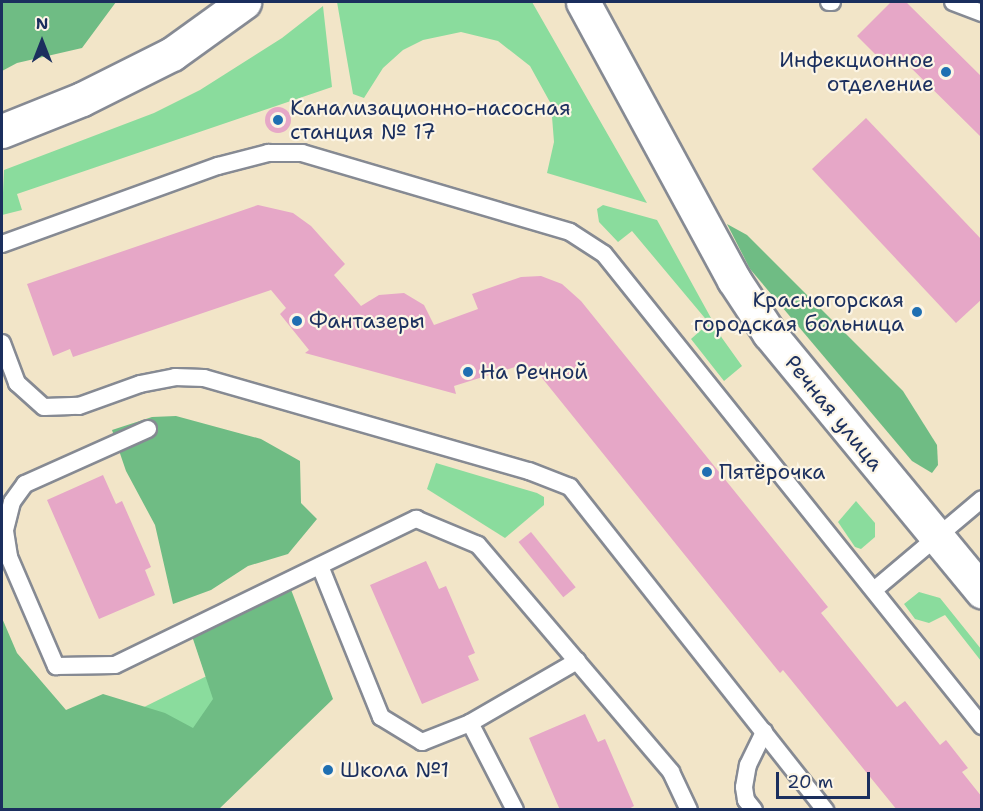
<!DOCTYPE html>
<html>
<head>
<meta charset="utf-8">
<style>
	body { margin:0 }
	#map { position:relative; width:983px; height:811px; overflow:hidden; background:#f2e5c8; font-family:"Shantell Sans",sans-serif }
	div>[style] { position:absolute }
	.green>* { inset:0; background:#8adc9d }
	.forest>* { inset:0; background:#6fbc84 }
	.building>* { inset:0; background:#e6a7c7; transform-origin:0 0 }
	.round { border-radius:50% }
	.roads { filter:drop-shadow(2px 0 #868a93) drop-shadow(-2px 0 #868a93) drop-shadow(0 2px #868a93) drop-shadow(0 -2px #868a93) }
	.lane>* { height:16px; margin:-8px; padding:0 8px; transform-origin:8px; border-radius:8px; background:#fff }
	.secondary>* { height:33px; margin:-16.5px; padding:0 16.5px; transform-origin:16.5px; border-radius:16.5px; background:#fff }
	.dots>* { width:16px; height:16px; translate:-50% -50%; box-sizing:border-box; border:3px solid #fcf5e5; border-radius:50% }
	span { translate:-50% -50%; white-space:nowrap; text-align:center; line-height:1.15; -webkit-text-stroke:4.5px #fcf5e5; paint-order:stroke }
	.poi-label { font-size:21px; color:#1b2f5e }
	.right { translate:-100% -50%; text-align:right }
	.left { translate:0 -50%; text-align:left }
	.street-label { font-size:21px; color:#1b2f5e }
	.frame { position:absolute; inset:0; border:3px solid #1b2f5e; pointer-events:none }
	.north { position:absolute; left:12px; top:12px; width:60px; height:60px; -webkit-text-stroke:4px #fcf5e5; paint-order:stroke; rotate:0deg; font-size:16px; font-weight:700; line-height:24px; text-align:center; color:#1b2f5e }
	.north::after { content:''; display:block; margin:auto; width:21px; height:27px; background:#1b2f5e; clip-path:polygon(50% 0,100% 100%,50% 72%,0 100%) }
	.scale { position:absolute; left:776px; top:772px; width:94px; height:27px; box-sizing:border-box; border:3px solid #1b2f5e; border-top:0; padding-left:8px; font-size:18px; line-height:21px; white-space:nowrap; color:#1b2f5e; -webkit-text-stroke:4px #fcf5e5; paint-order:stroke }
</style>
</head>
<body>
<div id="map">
	<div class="green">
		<i style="clip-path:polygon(337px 2px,532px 2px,647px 203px,547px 173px,554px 142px,551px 104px,530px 66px,498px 41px,461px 32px,423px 40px,403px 50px,383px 68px,364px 98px,353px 94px)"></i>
		<i style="clip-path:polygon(323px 6px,332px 87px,17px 194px,22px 210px,2px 215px,4px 170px,154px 113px,200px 90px,282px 38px)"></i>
		<i style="clip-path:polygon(603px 205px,657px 220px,722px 338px,742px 366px,724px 381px,691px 339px,709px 323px,632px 231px,618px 242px,599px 222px,597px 209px)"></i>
		<i style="clip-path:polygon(436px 463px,537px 493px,544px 497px,544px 505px,505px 538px,427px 489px)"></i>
		<i style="clip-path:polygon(856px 501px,875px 523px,875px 537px,861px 549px,855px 547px,838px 522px)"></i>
		<i style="clip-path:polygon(919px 592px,940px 598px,981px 649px,981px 661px,945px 615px,929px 623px,915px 619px,904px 604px)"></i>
		<i style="clip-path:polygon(223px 668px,246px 717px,153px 804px,136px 711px)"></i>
	</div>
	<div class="forest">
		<i style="clip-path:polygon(2px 2px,116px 2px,82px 48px,17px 63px,2px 71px)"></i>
		<i style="clip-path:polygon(727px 224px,747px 235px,903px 391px,937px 445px,938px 465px,932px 473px,912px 461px,750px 269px)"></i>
		<i style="clip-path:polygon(176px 416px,261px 439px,300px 461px,301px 503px,317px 519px,288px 554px,248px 566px,211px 590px,173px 604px,155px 525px,126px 471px,112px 430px,152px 417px)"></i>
		<i style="clip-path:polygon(290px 587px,333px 699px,219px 809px,2px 809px,2px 618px,17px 653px,66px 710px,103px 694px,165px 713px,193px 728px,213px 699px,192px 636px)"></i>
	</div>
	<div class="building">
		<i style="clip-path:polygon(891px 2px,906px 2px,982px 77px,982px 138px,899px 56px,888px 67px,857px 36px)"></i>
		<i class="round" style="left:265px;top:107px;width:26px;height:26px"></i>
		<i style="clip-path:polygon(866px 118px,982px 240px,982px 299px,956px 323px,812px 169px)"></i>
		<i style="clip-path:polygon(258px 205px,293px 213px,311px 226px,345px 264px,334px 275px,361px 306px,379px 295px,404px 293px,424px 305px,434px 325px,478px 309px,472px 294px,521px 277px,541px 276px,562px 284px,581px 301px,828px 607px,821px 613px,897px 707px,905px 701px,940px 745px,946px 740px,968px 768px,962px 772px,982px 797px,982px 810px,897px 810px,783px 670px,780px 673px,534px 368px,515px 367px,454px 386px,456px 394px,305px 353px,309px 350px,280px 314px,286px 308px,271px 290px,73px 357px,70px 349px,53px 356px,27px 284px)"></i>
		<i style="clip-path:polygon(103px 475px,116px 504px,122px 501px,151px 567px,145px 570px,155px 595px,99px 619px,47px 500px)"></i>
		<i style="left:531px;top:532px;width:71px;height:16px;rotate:51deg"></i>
		<i style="clip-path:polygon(426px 561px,439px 589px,446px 586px,475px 653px,468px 656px,479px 680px,422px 704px,370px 585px)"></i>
		<i style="clip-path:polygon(585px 714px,598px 742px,605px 739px,634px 806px,627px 810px,560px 810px,556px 801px,529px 738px)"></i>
	</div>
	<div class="roads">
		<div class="lane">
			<i style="left:829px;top:2px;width:3px"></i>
			<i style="left:953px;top:2px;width:31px;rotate:21deg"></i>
			<i style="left:2px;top:244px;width:230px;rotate:-19.9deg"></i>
			<i style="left:218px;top:166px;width:52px;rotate:-14.6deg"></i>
			<i style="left:268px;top:153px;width:34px"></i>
			<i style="left:302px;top:153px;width:279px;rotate:16.4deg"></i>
			<i style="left:570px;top:232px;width:40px;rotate:32.9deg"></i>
			<i style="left:604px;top:254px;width:605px;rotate:51.31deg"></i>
			<i style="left:2px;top:343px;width:43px;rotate:69.4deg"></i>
			<i style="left:17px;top:383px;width:36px;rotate:42deg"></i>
			<i style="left:44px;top:407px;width:35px;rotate:-2deg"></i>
			<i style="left:79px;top:406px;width:65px;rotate:-19.8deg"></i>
			<i style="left:140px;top:384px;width:36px;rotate:-11deg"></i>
			<i style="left:175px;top:377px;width:29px;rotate:2deg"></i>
			<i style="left:204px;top:378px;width:338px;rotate:16deg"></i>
			<i style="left:529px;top:471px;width:44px;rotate:21.3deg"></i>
			<i style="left:570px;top:487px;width:412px;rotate:51.7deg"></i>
			<i style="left:148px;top:429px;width:135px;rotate:155.9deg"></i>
			<i style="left:25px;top:484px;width:22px;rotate:126deg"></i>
			<i style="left:12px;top:502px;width:30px;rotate:104deg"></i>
			<i style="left:5px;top:531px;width:26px;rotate:81deg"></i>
			<i style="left:9px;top:557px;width:119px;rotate:66.7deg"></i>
			<i style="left:56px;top:666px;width:59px;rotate:-1deg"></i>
			<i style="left:115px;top:665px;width:335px;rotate:-25.9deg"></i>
			<i style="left:416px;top:519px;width:67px;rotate:22.8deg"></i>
			<i style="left:478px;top:545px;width:298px;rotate:49.6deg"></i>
			<i style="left:671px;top:772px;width:42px;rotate:64.7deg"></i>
			<i style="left:320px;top:566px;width:163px;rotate:68deg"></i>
			<i style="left:381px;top:717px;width:48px;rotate:31.4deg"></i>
			<i style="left:422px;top:742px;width:52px;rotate:-21.6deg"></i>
			<i style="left:874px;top:590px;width:141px;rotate:-40.1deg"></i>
			<i style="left:515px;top:810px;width:98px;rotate:-117.3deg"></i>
			<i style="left:470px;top:723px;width:124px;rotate:-30.1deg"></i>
			<i style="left:754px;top:810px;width:13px;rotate:-129deg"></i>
			<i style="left:746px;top:800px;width:13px;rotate:-99deg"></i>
			<i style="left:744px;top:787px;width:22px;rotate:-80deg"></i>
			<i style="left:748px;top:765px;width:37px;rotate:-64deg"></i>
		</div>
		<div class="secondary">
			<i style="left:583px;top:2px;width:316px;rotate:61.5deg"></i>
			<i style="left:734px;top:280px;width:64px;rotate:56.6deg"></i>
			<i style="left:769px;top:333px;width:335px;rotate:50.5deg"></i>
			<i style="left:2px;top:131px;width:86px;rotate:-21.8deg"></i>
			<i style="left:82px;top:99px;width:101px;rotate:-26.6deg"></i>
			<i style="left:172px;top:54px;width:89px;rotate:-35.8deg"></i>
		</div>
	</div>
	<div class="dots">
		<i style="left:946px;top:72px;background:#1f6fb2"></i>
		<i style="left:278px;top:120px;background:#1f6fb2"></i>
		<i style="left:917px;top:312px;background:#1f6fb2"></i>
		<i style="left:297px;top:321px;background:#1f6fb2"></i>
		<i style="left:468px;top:372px;background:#1f6fb2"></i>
		<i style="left:707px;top:472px;background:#1f6fb2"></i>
		<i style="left:328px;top:770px;background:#1f6fb2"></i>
	</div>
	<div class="poi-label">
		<span class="right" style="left:934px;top:72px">Инфекционное<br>отделение</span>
		<span class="left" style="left:290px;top:120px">Канализационно-насосная<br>станция № 17</span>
		<span class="right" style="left:904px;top:312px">Красногорская<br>городская больница</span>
		<span class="left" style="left:309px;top:321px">Фантазеры</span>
		<span class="left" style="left:480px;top:372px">На Речной</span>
		<span class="left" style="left:719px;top:472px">Пятёрочка</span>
		<span class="left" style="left:340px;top:770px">Школа №1</span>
	</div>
	<div class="street-label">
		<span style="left:834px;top:413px;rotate:51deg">Речная улица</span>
	</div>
	<div class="frame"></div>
	<div class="north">N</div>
	<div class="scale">20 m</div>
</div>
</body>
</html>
